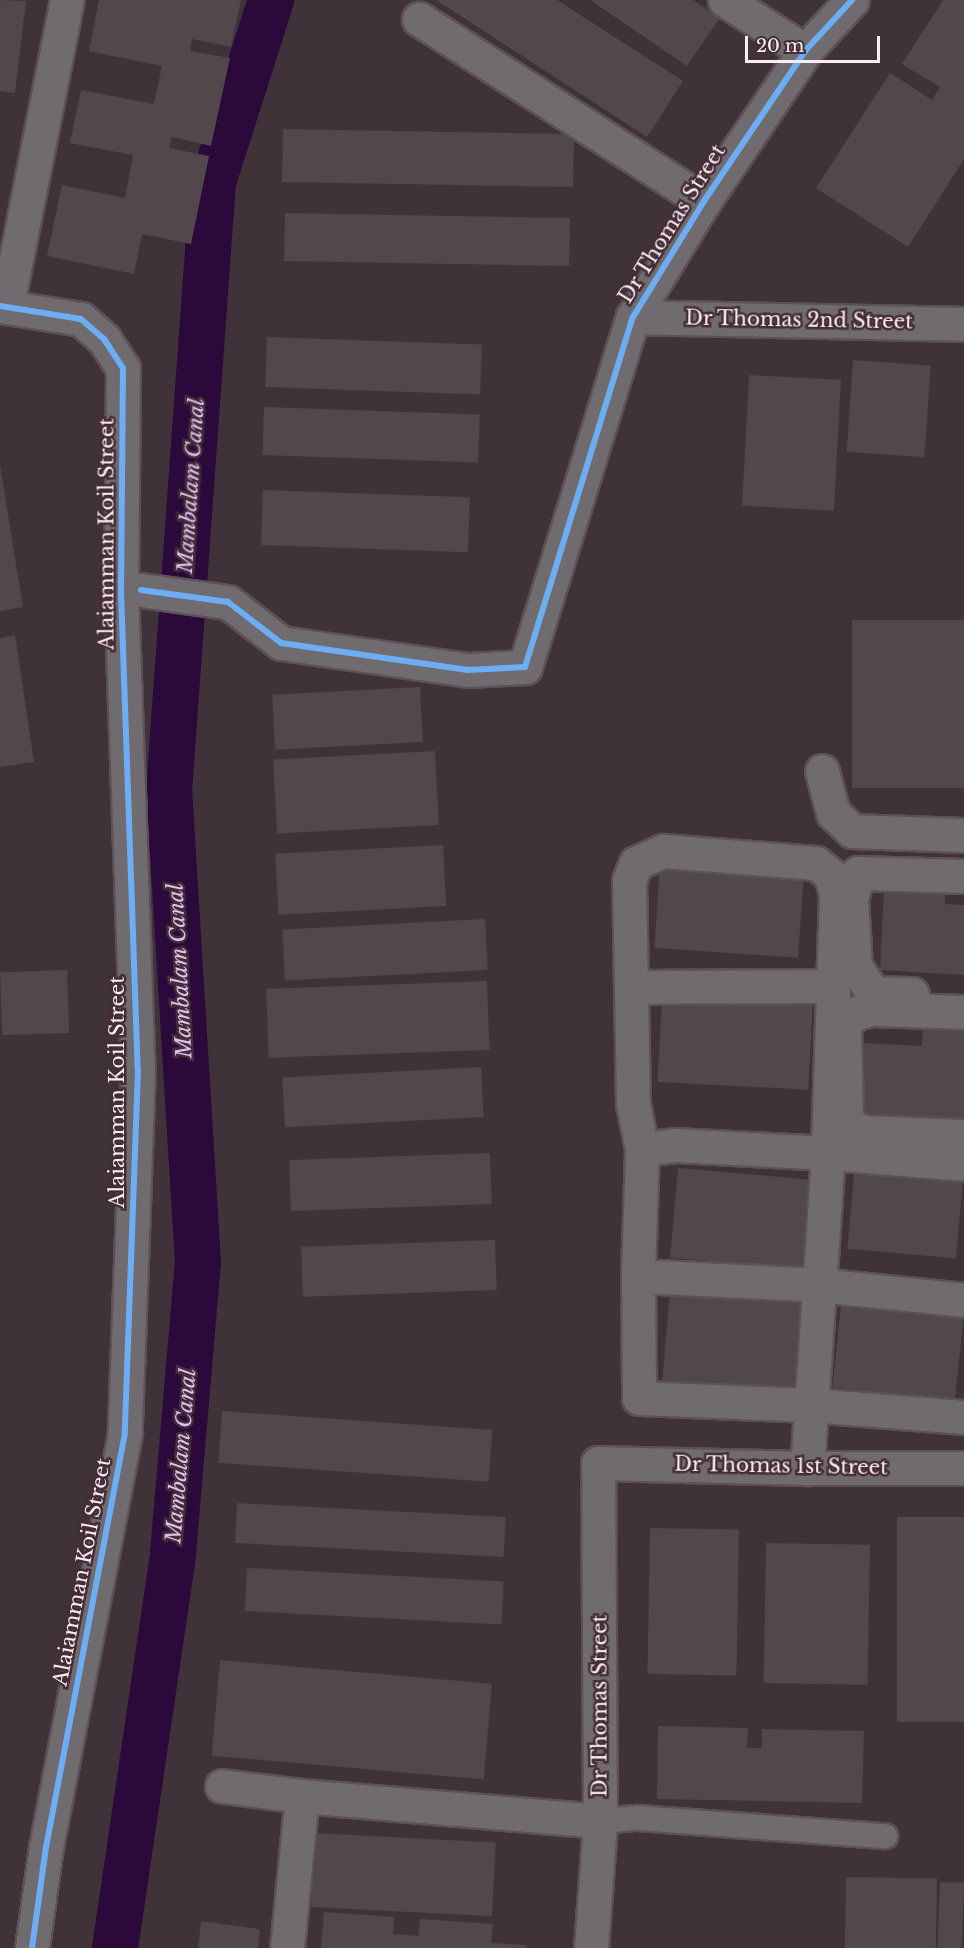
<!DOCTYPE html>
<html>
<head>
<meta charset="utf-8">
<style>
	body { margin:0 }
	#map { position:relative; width:964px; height:1948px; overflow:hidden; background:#3f3238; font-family:"Libre Baskerville",serif }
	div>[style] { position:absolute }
	.canal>* { height:46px; margin:-23px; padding:0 23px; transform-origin:23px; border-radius:23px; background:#2b0a3b }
	.building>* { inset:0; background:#52474a; transform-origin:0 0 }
	.roads { filter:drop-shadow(2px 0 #5c5156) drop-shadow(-2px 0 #5c5156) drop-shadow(0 2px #5c5156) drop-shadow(0 -2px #5c5156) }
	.service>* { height:24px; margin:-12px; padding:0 12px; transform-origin:12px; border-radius:12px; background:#706b6e }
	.minor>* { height:33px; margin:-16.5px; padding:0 16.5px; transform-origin:16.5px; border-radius:16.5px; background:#706b6e }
	.cycleway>* { height:6px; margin:-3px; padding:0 3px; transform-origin:3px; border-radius:3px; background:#6dadf4 }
	span { translate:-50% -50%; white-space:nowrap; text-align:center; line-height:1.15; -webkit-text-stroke:5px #442d37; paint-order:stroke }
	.street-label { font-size:20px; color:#fcedf3 }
	.water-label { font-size:21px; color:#e0c2f4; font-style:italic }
	.scale { position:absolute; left:745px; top:36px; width:135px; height:27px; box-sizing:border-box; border:3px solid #fcedf3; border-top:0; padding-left:8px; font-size:18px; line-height:21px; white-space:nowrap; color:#fcedf3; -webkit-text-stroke:4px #442d37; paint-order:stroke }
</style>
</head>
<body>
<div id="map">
	<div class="canal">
		<i style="left:115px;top:1948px;width:399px;rotate:-81.6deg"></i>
		<i style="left:173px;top:1553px;width:291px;rotate:-85.1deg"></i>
		<i style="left:198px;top:1263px;width:473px;rotate:-93.5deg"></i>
		<i style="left:169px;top:791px;width:611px;rotate:-85.87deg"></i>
		<i style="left:213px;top:182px;width:191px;rotate:-72.3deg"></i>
	</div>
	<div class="building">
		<i style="clip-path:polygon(0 0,26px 1px,15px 93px,0 91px)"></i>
		<i style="clip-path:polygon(99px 0,241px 0,231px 47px,192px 39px,190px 51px,230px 58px,211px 146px,172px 137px,169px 148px,209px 156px,191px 244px,142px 234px,134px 274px,47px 256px,62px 185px,125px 198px,133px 155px,70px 143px,81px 90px,154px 104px,162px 66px,89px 51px)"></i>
		<i style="clip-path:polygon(436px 0,557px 0,683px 81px,647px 137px)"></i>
		<i style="clip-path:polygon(590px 0,693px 0,720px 18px,687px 66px)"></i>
		<i style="clip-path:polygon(943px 0,964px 0,964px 159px,908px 247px,816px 188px,890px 73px,932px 100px,940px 87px,902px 64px)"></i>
		<i style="left:283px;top:129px;width:291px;height:53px;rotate:1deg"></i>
		<i style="left:285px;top:213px;width:285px;height:48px;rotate:1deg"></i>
		<i style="left:267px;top:337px;width:215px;height:50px;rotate:2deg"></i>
		<i style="left:853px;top:360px;width:78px;height:92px;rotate:4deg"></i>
		<i style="left:749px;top:375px;width:92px;height:131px;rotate:3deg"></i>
		<i style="left:264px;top:407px;width:216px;height:48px;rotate:2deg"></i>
		<i style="clip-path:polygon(0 465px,23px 607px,0 611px)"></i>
		<i style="left:263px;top:490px;width:207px;height:55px;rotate:2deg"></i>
		<i style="left:964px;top:620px;width:168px;height:112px;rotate:90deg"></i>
		<i style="clip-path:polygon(15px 635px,34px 762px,0 767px,0 638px)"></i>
		<i style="left:420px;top:687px;width:55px;height:148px;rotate:87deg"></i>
		<i style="left:435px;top:751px;width:74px;height:162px;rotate:87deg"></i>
		<i style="left:443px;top:845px;width:61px;height:168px;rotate:87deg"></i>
		<i style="left:660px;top:867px;width:144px;height:81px;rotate:4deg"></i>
		<i style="clip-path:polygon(884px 889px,945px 893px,945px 904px,964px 905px,964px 975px,880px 970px)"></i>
		<i style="left:485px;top:919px;width:51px;height:203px;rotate:87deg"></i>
		<i style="left:67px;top:970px;width:63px;height:67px;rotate:88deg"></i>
		<i style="left:487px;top:981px;width:69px;height:221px;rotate:88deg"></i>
		<i style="left:662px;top:996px;width:151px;height:86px;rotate:3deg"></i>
		<i style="clip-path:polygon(924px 1016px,964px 1018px,964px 1125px,859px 1118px,864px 1043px,922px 1046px)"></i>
		<i style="left:481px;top:1067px;width:50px;height:199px;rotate:87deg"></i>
		<i style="left:490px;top:1153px;width:51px;height:201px;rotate:88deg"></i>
		<i style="left:855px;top:1162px;width:109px;height:87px;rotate:5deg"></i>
		<i style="left:678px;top:1168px;width:137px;height:90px;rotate:5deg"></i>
		<i style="left:495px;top:1240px;width:50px;height:194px;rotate:88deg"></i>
		<i style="left:670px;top:1291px;width:135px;height:90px;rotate:5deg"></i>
		<i style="left:842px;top:1296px;width:123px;height:92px;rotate:6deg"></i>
		<i style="left:222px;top:1411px;width:271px;height:52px;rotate:4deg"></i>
		<i style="left:237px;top:1503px;width:269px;height:40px;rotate:3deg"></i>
		<i style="left:964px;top:1517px;width:205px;height:67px;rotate:90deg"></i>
		<i style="left:650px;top:1528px;width:89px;height:146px;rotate:1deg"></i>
		<i style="left:766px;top:1543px;width:104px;height:140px;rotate:1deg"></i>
		<i style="left:247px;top:1568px;width:257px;height:43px;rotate:3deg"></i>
		<i style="left:220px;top:1660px;width:273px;height:96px;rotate:5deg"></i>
		<i style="clip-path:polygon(658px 1726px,748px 1728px,747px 1748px,762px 1748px,762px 1729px,864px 1731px,862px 1803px,657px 1799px)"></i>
		<i style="left:315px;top:1833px;width:181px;height:74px;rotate:3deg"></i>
		<i style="left:846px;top:1877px;width:91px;height:71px;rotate:1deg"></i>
		<i style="left:940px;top:1882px;width:24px;height:66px;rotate:2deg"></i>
		<i style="clip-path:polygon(324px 1912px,394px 1917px,393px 1934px,418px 1936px,420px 1919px,493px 1924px,491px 1943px,527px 1945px,526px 1948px,321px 1948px)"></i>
		<i style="clip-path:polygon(201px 1921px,260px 1929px,258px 1948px,198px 1948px)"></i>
	</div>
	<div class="roads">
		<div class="service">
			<i style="left:600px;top:1821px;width:38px;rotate:-5deg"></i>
			<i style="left:638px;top:1818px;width:248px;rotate:4.2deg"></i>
		</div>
		<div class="minor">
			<i style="left:725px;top:0;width:95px;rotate:32.5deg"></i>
			<i style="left:419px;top:19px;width:338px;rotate:32.6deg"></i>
			<i style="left:7px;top:305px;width:311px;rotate:-78.9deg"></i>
			<i style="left:0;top:306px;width:82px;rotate:9.1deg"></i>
			<i style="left:81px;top:319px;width:30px;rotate:41deg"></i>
			<i style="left:104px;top:339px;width:35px;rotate:57deg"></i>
			<i style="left:123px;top:368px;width:223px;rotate:90.5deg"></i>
			<i style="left:121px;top:591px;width:479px;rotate:88deg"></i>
			<i style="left:138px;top:1070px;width:363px;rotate:92.1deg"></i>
			<i style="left:125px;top:1433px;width:421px;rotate:100.8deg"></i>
			<i style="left:46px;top:1847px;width:102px;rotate:97.9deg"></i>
			<i style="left:633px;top:317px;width:331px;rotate:1.2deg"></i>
			<i style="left:141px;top:590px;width:88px;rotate:7.9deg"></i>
			<i style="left:228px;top:602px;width:67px;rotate:37.7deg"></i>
			<i style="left:281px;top:643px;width:189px;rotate:8.2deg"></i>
			<i style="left:468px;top:670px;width:57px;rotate:-3deg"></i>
			<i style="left:525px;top:667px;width:366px;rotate:-72.9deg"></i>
			<i style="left:633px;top:317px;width:136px;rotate:-58.5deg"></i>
			<i style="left:704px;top:201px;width:181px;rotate:-56deg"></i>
			<i style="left:805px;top:51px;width:69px;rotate:-47.3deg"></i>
			<i style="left:822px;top:771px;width:43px;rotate:75.3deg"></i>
			<i style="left:833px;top:813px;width:26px;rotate:43deg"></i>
			<i style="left:852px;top:831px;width:112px;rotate:2deg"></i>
			<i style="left:631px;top:987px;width:201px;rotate:-0.3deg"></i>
			<i style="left:912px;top:994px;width:39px;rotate:-179deg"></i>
			<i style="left:873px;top:993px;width:32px;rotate:-124deg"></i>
			<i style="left:855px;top:966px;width:67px;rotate:-93.4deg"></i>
			<i style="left:851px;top:899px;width:27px;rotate:-75deg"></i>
			<i style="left:858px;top:873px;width:106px;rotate:1.6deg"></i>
			<i style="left:964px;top:1012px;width:93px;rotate:-178.2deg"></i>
			<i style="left:871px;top:1009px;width:18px;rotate:164deg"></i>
			<i style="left:854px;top:1014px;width:15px;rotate:132deg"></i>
			<i style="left:844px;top:1025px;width:91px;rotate:88.7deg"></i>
			<i style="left:846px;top:1116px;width:13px;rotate:63deg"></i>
			<i style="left:852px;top:1128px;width:15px;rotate:16deg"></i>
			<i style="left:866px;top:1132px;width:98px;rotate:2.3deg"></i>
			<i style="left:642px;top:1149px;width:46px;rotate:-101.3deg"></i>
			<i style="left:633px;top:1104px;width:223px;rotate:-91deg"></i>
			<i style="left:629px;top:881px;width:19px;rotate:-69deg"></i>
			<i style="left:636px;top:863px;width:30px;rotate:-24deg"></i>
			<i style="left:663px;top:851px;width:153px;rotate:4.5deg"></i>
			<i style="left:816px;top:863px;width:19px;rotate:39deg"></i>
			<i style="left:831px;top:875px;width:20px;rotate:75deg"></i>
			<i style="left:836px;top:894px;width:259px;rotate:91.8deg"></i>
			<i style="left:828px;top:1153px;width:316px;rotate:93.8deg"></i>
			<i style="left:964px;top:1164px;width:136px;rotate:-175.4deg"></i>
			<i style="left:828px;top:1153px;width:153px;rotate:-177deg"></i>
			<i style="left:675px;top:1145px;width:33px;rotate:173deg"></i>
			<i style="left:642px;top:1149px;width:127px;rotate:91.8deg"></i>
			<i style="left:638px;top:1276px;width:122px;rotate:89.5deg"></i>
			<i style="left:639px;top:1398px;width:172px;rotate:2.3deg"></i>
			<i style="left:811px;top:1405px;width:153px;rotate:4.5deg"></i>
			<i style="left:638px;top:1276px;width:181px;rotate:2.8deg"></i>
			<i style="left:819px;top:1285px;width:146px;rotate:5.9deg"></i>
			<i style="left:222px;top:1786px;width:81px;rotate:7.1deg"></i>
			<i style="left:302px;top:1796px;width:299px;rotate:4.8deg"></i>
			<i style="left:287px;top:1948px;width:153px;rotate:-84.4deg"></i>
			<i style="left:591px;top:1948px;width:127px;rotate:-85.9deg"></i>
			<i style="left:600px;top:1821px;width:358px;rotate:-90.3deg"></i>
			<i style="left:598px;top:1463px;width:209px;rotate:1.4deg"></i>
			<i style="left:807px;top:1468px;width:157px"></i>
		</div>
	</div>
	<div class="cycleway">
		<i style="left:0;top:306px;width:82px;rotate:9.1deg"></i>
		<i style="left:81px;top:319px;width:30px;rotate:41deg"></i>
		<i style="left:104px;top:339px;width:35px;rotate:57deg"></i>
		<i style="left:123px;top:368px;width:223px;rotate:90.5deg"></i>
		<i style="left:121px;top:591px;width:479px;rotate:88deg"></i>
		<i style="left:138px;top:1070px;width:363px;rotate:92.1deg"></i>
		<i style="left:125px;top:1433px;width:421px;rotate:100.8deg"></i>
		<i style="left:46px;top:1847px;width:102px;rotate:97.9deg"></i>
		<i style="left:141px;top:590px;width:88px;rotate:7.9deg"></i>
		<i style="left:228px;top:602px;width:67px;rotate:37.7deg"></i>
		<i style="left:281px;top:643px;width:189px;rotate:8.2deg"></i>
		<i style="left:468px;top:670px;width:57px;rotate:-3deg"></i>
		<i style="left:525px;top:667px;width:366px;rotate:-72.9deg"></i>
		<i style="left:633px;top:317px;width:136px;rotate:-58.5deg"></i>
		<i style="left:704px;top:201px;width:181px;rotate:-56deg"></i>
		<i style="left:805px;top:51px;width:69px;rotate:-47.3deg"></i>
	</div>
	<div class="street-label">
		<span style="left:672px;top:224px;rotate:-58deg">Dr Thomas Street</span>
		<span style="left:799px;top:320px;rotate:1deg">Dr Thomas 2nd Street</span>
		<span style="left:107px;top:534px;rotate:-90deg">Alaiamman Koil Street</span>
		<span style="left:117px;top:1092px;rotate:-90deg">Alaiamman Koil Street</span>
		<span style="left:781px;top:1466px;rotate:1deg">Dr Thomas 1st Street</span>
		<span style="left:82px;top:1572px;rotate:-79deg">Alaiamman Koil Street</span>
		<span style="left:600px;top:1706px;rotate:-90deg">Dr Thomas Street</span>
	</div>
	<div class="water-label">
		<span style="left:191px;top:486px;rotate:-86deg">Mambalam Canal</span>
		<span style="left:180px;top:971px;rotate:-93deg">Mambalam Canal</span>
		<span style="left:181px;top:1456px;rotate:-85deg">Mambalam Canal</span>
	</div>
	<div class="scale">20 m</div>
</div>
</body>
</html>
